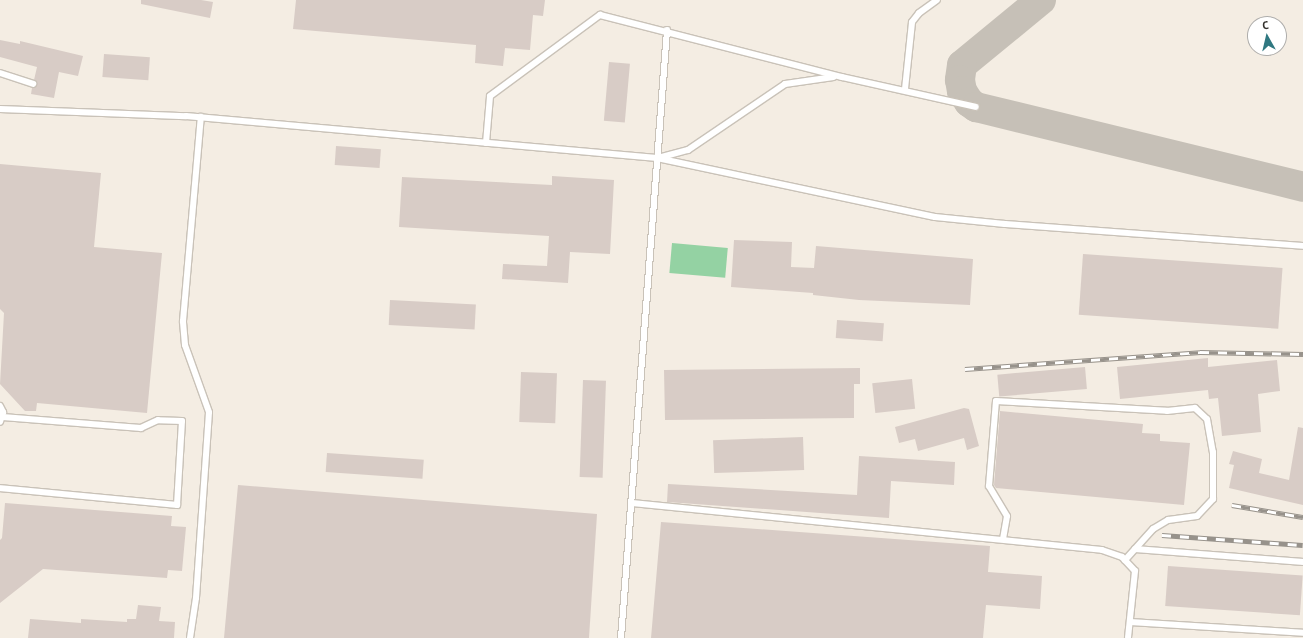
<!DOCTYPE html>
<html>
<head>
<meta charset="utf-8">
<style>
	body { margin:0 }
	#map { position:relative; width:1303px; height:638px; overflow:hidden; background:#f4ede3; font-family:"PT Sans",sans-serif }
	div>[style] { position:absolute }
	.green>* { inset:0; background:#94d2a3; transform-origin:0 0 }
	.taxiway>* { height:30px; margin:-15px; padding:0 15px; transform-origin:15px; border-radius:15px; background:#c6c0b7 }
	.building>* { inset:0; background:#d8ccc6; transform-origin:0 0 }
	.roads { filter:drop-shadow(1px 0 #c9c2b8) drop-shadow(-1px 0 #c9c2b8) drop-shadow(0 1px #c9c2b8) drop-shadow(0 -1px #c9c2b8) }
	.service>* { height:6px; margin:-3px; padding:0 3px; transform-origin:3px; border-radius:3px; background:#fff }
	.rail>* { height:4.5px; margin-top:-2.25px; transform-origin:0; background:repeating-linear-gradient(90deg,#fff 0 9px,#97928b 0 18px); box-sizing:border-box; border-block:1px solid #97928b }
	span { translate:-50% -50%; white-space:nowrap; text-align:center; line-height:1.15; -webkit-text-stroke:3.5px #fff; paint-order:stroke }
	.north { position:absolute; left:1247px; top:16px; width:40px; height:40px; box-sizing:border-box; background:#fff; border:1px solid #aeadab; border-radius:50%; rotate:352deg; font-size:11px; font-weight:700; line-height:16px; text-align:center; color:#34312d }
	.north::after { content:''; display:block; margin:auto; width:14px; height:18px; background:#307881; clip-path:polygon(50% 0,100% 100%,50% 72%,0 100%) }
</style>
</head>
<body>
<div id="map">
	<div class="green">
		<i style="left:672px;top:243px;width:56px;height:30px;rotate:5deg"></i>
	</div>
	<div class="taxiway">
		<i style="left:1041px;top:0;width:102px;rotate:140.6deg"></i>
		<i style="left:962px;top:65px;width:15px;rotate:98deg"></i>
		<i style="left:960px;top:80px;width:11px;rotate:80deg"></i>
		<i style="left:962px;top:91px;width:13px;rotate:58deg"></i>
		<i style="left:969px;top:102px;width:9px;rotate:36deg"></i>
		<i style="left:976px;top:107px;width:337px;rotate:13.7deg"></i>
	</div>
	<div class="building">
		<i style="clip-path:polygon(141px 0,201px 0,213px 2px,210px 18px,141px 4px)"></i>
		<i style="clip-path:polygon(296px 0,545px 0,543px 16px,533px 15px,530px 50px,505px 48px,503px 66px,475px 63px,476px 45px,293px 29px)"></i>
		<i style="clip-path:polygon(0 40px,20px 44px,20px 41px,83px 56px,78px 76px,59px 72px,54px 98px,31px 94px,32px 88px,37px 85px,34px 80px,37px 67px,0 57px)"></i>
		<i style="left:104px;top:54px;width:46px;height:23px;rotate:4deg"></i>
		<i style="left:609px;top:62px;width:21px;height:59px;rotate:5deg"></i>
		<i style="left:336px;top:146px;width:45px;height:19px;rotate:4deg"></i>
		<i style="clip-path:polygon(0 164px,101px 173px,94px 247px,162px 253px,147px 413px,37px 403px,36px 411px,25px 411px,0 384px,4px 313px,0 309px)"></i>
		<i style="clip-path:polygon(552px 176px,614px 180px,610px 254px,570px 252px,568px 283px,502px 279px,503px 264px,547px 266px,549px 236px,399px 227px,402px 177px,552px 185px)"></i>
		<i style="clip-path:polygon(734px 240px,792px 242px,791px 267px,814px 268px,816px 246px,973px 259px,970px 305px,859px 300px,813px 295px,813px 293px,731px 287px)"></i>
		<i style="left:1083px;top:254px;width:200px;height:61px;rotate:4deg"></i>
		<i style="left:390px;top:300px;width:86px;height:25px;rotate:3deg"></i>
		<i style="left:837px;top:320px;width:47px;height:18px;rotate:4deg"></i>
		<i style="clip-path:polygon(1208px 358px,1208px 367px,1277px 360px,1280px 391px,1258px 394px,1261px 432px,1222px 436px,1218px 398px,1209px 399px,1208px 390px,1120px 399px,1117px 367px)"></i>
		<i style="left:1085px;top:367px;width:22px;height:88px;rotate:85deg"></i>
		<i style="clip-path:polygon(860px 368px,860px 384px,854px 384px,854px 418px,665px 420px,664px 370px)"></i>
		<i style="left:521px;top:372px;width:36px;height:50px;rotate:2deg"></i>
		<i style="left:912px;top:379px;width:30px;height:40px;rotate:84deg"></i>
		<i style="left:583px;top:380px;width:23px;height:97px;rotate:2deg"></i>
		<i style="clip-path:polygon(964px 408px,969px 409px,979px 446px,967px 450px,964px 438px,918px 451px,915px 439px,899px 443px,895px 427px)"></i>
		<i style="clip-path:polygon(1000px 411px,1143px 424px,1142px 433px,1160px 434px,1160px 441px,1190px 443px,1184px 505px,996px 488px,994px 485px)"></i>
		<i style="clip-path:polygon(1298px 427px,1303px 428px,1303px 505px,1229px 488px,1234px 465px,1229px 464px,1233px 451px,1262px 459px,1259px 473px,1289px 480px)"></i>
		<i style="left:803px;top:437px;width:33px;height:90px;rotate:88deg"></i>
		<i style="left:327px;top:453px;width:97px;height:19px;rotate:4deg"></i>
		<i style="clip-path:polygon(859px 456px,955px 462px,954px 485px,891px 481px,889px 518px,667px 502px,668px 484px,857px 495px)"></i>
		<i style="clip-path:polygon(238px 485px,597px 514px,589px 638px,224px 638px)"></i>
		<i style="clip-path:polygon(5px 503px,172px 516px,171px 526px,186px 527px,182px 571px,168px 570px,167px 578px,43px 569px,0 603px,0 540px,2px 538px)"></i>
		<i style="clip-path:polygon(661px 522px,990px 546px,988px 572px,1042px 576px,1040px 609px,986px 605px,983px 638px,651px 638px)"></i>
		<i style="left:1168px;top:566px;width:135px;height:40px;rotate:4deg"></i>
		<i style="clip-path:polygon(138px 605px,161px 607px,159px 621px,175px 622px,174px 638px,28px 638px,30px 619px,81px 623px,81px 619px,127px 622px,127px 619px,136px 619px)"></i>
	</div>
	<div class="roads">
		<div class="service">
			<i style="left:0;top:73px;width:35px;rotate:18deg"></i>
			<i style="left:905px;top:89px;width:67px;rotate:-84deg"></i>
			<i style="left:912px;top:22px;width:11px;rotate:-52deg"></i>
			<i style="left:919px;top:13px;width:22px;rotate:-36deg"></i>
			<i style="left:0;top:109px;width:186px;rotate:2.2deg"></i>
			<i style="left:186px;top:116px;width:473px;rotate:5.1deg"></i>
			<i style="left:657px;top:158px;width:284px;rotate:12deg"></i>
			<i style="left:935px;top:217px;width:70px;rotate:5.7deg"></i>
			<i style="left:1005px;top:224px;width:299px;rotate:4.2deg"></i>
			<i style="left:486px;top:143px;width:47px;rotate:-85.1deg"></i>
			<i style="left:490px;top:96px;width:137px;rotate:-36.4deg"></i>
			<i style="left:600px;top:15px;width:250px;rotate:14.4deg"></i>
			<i style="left:842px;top:77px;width:137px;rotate:12.6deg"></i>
			<i style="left:658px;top:158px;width:31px;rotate:-15deg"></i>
			<i style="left:688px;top:150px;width:117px;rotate:-34.2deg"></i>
			<i style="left:785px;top:84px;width:49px;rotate:-8.3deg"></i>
			<i style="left:0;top:406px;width:7px;rotate:63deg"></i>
			<i style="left:3px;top:412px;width:10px;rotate:107deg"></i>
			<i style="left:0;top:488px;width:178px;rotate:5.5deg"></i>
			<i style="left:177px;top:505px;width:84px;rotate:-86.6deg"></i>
			<i style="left:182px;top:421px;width:24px;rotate:-178deg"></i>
			<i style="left:158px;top:420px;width:19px;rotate:155deg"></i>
			<i style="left:141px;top:428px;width:139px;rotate:-175.5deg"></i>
			<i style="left:632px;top:503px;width:472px;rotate:5.7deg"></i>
			<i style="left:1102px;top:550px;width:21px;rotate:19deg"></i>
			<i style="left:1122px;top:557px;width:19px;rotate:47deg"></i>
			<i style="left:1135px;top:571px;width:67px;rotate:96deg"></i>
			<i style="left:1003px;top:539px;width:23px;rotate:-80deg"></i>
			<i style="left:1007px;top:516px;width:35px;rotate:-121deg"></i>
			<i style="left:989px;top:486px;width:85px;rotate:-85.3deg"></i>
			<i style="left:996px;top:401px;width:171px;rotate:3.3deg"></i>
			<i style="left:1167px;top:411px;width:28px;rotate:-6deg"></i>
			<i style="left:1195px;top:408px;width:16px;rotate:43deg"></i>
			<i style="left:1207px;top:419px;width:34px;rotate:80deg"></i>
			<i style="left:1213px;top:452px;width:47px;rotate:90deg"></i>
			<i style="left:1213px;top:499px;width:23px;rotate:133deg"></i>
			<i style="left:1197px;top:516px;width:29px;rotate:172deg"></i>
			<i style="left:1168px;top:520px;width:17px;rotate:149deg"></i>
			<i style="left:1153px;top:529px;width:42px;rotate:132.1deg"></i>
			<i style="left:1135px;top:549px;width:169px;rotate:4.4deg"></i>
			<i style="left:1130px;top:622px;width:173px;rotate:3.6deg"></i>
			<i style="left:190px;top:638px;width:40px;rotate:-81.5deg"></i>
			<i style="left:196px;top:598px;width:186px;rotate:-86deg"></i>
			<i style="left:209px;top:412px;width:71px;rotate:-109.7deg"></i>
			<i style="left:185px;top:345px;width:24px;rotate:-95deg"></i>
			<i style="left:183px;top:321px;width:205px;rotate:-85deg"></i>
			<i style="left:621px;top:638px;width:610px;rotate:-85.67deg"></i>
		</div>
	</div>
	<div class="rail">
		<i style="left:965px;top:369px;width:236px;rotate:-4.1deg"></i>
		<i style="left:1200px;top:352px;width:103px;rotate:1.1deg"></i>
		<i style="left:1232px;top:505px;width:72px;rotate:9.6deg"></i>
		<i style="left:1162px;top:535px;width:141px;rotate:4.1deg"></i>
	</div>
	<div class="north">С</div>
</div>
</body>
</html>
